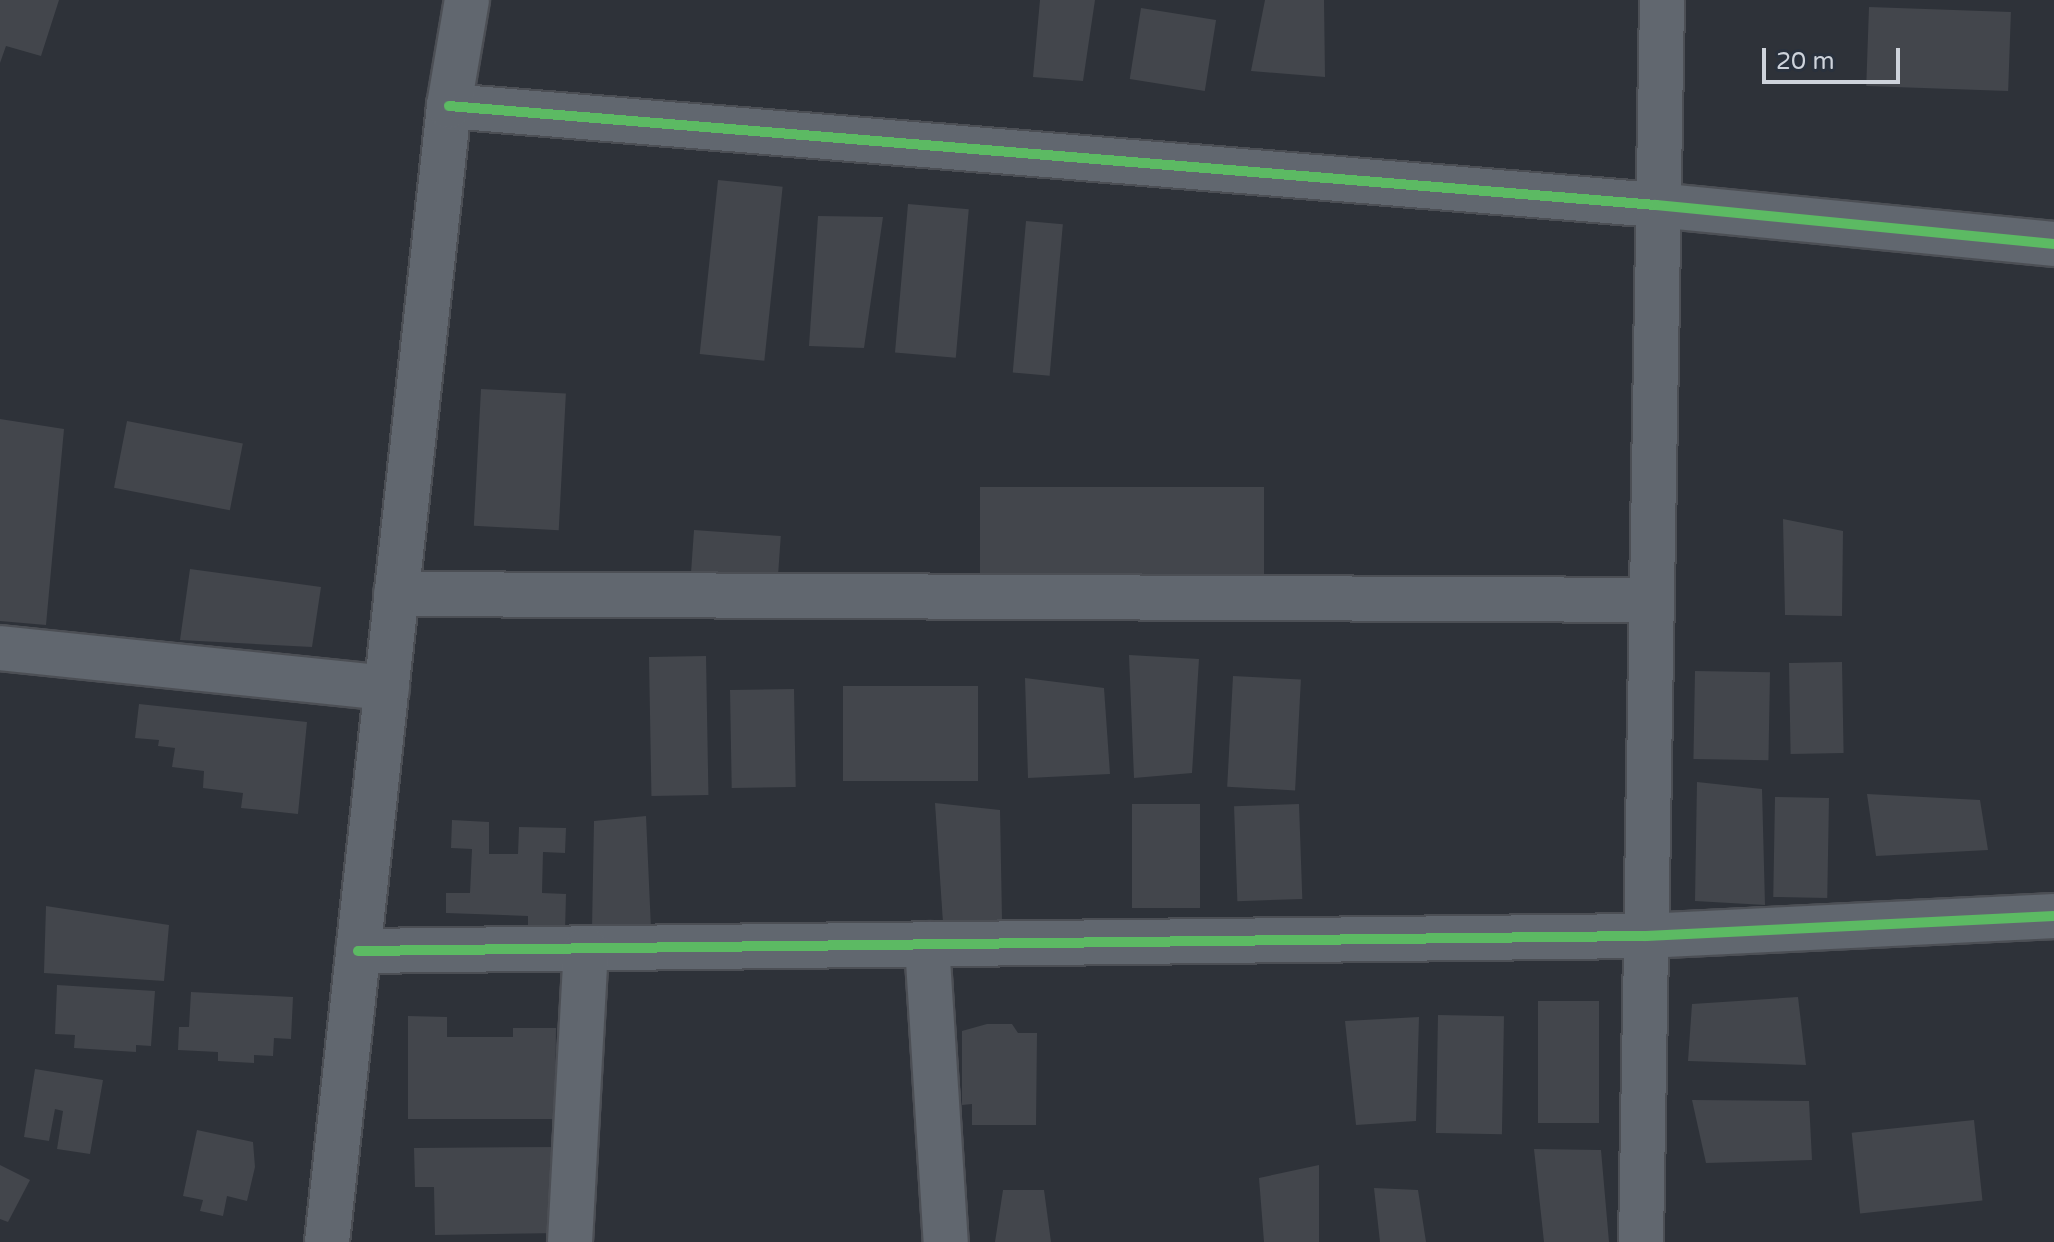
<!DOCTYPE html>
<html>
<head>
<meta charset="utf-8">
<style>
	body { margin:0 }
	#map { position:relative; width:2054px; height:1242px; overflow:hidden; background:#2e3239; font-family:"Varela Round",sans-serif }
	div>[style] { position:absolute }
	.building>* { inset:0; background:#43464c; transform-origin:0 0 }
	.roads { filter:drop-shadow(2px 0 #4c4f55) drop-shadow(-2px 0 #4c4f55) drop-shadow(0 2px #4c4f55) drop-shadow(0 -2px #4c4f55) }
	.minor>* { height:44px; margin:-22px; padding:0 22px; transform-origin:22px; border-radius:22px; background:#61676f }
	.cycleway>* { height:10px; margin:-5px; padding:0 5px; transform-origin:5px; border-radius:5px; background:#5cba63 }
	span { translate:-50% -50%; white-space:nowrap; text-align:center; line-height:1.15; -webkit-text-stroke:6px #29313d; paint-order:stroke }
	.scale { position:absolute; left:1762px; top:48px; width:138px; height:36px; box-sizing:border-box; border:4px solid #ced3db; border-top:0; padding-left:10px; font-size:24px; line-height:28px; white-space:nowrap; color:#ced3db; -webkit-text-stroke:6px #29313d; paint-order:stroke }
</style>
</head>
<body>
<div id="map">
	<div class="building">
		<i style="clip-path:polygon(0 0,59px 0,41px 56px,6px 46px,0 63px)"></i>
		<i style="clip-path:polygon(1040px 0,1095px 0,1083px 81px,1033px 77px)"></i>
		<i style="clip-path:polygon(1265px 0,1324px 0,1325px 77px,1251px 71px)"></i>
		<i style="left:1869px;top:7px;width:142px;height:79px;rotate:2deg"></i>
		<i style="left:1141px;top:8px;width:76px;height:72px;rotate:9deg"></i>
		<i style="left:718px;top:180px;width:65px;height:175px;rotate:6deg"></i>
		<i style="left:908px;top:204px;width:61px;height:149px;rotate:5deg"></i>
		<i style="clip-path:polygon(818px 216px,883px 217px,864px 348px,809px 346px)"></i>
		<i style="left:1026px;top:221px;width:37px;height:152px;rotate:5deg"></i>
		<i style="left:481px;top:389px;width:85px;height:137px;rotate:3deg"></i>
		<i style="clip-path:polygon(0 419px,64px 429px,46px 625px,0 621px)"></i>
		<i style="left:127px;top:421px;width:118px;height:68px;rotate:11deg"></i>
		<i style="left:980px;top:487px;width:284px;height:89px"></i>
		<i style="clip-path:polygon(1783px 519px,1843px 531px,1842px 616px,1785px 615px)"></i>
		<i style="left:694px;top:530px;width:87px;height:49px;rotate:4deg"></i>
		<i style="clip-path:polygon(190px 569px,321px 587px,312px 647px,180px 640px)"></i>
		<i style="clip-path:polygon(1129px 655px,1199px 659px,1192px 773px,1134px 778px)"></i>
		<i style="left:706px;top:656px;width:139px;height:57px;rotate:89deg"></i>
		<i style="left:1842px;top:662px;width:91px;height:53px;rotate:89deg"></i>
		<i style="left:1695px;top:671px;width:75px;height:88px;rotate:1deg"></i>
		<i style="left:1233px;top:676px;width:68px;height:111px;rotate:3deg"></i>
		<i style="clip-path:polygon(1025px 678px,1104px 688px,1110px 774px,1028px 778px)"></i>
		<i style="left:843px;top:686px;width:135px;height:95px"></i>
		<i style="left:794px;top:689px;width:98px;height:64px;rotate:89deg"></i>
		<i style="clip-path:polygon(139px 704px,307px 722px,298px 814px,241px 808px,243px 793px,203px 788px,204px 771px,172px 767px,175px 748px,158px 746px,159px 740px,135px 738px)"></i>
		<i style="clip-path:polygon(1697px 782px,1762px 789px,1765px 905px,1695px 901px)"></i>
		<i style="clip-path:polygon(1867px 794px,1980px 800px,1988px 850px,1876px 856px)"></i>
		<i style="left:1775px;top:797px;width:54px;height:100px;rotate:1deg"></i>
		<i style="clip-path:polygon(935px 803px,1000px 810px,1002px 920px,943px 923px)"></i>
		<i style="left:1132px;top:804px;width:68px;height:104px"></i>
		<i style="left:1299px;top:804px;width:95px;height:65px;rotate:88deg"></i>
		<i style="clip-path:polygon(646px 816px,651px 929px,592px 929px,594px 821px)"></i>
		<i style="clip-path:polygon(452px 820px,489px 822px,489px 854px,518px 854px,519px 827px,566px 828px,565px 853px,543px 852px,542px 893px,566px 894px,565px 932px,528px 931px,528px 916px,446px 913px,446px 893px,470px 893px,472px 849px,451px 848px)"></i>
		<i style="clip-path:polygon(46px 906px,169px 925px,164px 981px,44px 973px)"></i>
		<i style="clip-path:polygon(57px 985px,155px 991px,151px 1046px,136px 1045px,136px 1052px,74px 1048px,75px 1035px,55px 1034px)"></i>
		<i style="clip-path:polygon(191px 992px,293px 997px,291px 1039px,274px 1038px,273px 1056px,254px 1055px,254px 1063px,218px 1061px,218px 1052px,178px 1050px,179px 1027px,189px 1027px)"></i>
		<i style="clip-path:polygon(1798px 997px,1806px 1065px,1688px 1061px,1692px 1004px)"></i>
		<i style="left:1538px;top:1001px;width:61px;height:122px"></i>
		<i style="left:1438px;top:1015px;width:66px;height:118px;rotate:1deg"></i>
		<i style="clip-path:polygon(408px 1016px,447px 1017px,447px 1037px,513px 1037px,513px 1028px,556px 1028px,555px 1119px,408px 1119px)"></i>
		<i style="clip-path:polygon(1419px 1017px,1416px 1121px,1356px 1125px,1345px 1021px)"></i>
		<i style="clip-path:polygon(987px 1024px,1012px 1024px,1018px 1033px,1037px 1033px,1036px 1125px,972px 1125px,972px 1104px,962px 1105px,962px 1031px)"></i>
		<i style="clip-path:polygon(35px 1069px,103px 1080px,90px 1154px,57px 1149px,63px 1111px,55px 1109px,49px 1141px,24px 1137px)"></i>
		<i style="clip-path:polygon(1692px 1100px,1809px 1101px,1812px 1160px,1706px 1163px)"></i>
		<i style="left:1974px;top:1120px;width:81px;height:123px;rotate:84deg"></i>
		<i style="clip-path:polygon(197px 1130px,253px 1142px,255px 1167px,247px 1201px,227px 1196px,223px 1216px,200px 1211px,203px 1200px,183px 1196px)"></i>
		<i style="clip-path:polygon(560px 1147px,561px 1233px,435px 1235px,434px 1187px,415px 1187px,414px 1148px)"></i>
		<i style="clip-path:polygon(1534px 1149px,1601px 1150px,1609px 1242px,1544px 1242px)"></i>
		<i style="clip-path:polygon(0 1165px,30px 1180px,8px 1222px,0 1219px)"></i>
		<i style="clip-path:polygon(1319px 1165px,1319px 1242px,1264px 1242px,1259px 1178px)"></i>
		<i style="clip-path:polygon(1374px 1188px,1418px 1190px,1426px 1242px,1380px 1242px)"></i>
		<i style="clip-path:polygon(1003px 1190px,1044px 1190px,1051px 1242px,995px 1242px)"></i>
	</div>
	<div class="roads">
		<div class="minor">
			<i style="left:449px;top:106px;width:1211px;rotate:4.69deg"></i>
			<i style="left:1656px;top:205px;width:400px;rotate:5.6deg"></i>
			<i style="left:396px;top:594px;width:1255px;rotate:0.27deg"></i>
			<i style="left:0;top:648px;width:389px;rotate:5.9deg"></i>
			<i style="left:927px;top:944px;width:299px;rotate:86.4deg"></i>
			<i style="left:358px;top:951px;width:1288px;rotate:-0.67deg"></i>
			<i style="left:1646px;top:936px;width:408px;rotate:-2.8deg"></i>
			<i style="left:327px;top:1242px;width:1143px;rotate:-83.87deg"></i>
			<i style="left:449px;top:106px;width:108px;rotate:-80.4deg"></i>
			<i style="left:570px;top:1242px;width:293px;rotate:-86.9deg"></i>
			<i style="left:1641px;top:1242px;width:1242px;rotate:-89.03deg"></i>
		</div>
	</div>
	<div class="cycleway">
		<i style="left:449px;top:106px;width:1211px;rotate:4.69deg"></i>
		<i style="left:1656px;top:205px;width:400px;rotate:5.6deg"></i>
		<i style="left:358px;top:951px;width:1288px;rotate:-0.67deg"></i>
		<i style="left:1646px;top:936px;width:408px;rotate:-2.8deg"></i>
	</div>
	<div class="scale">20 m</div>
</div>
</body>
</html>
